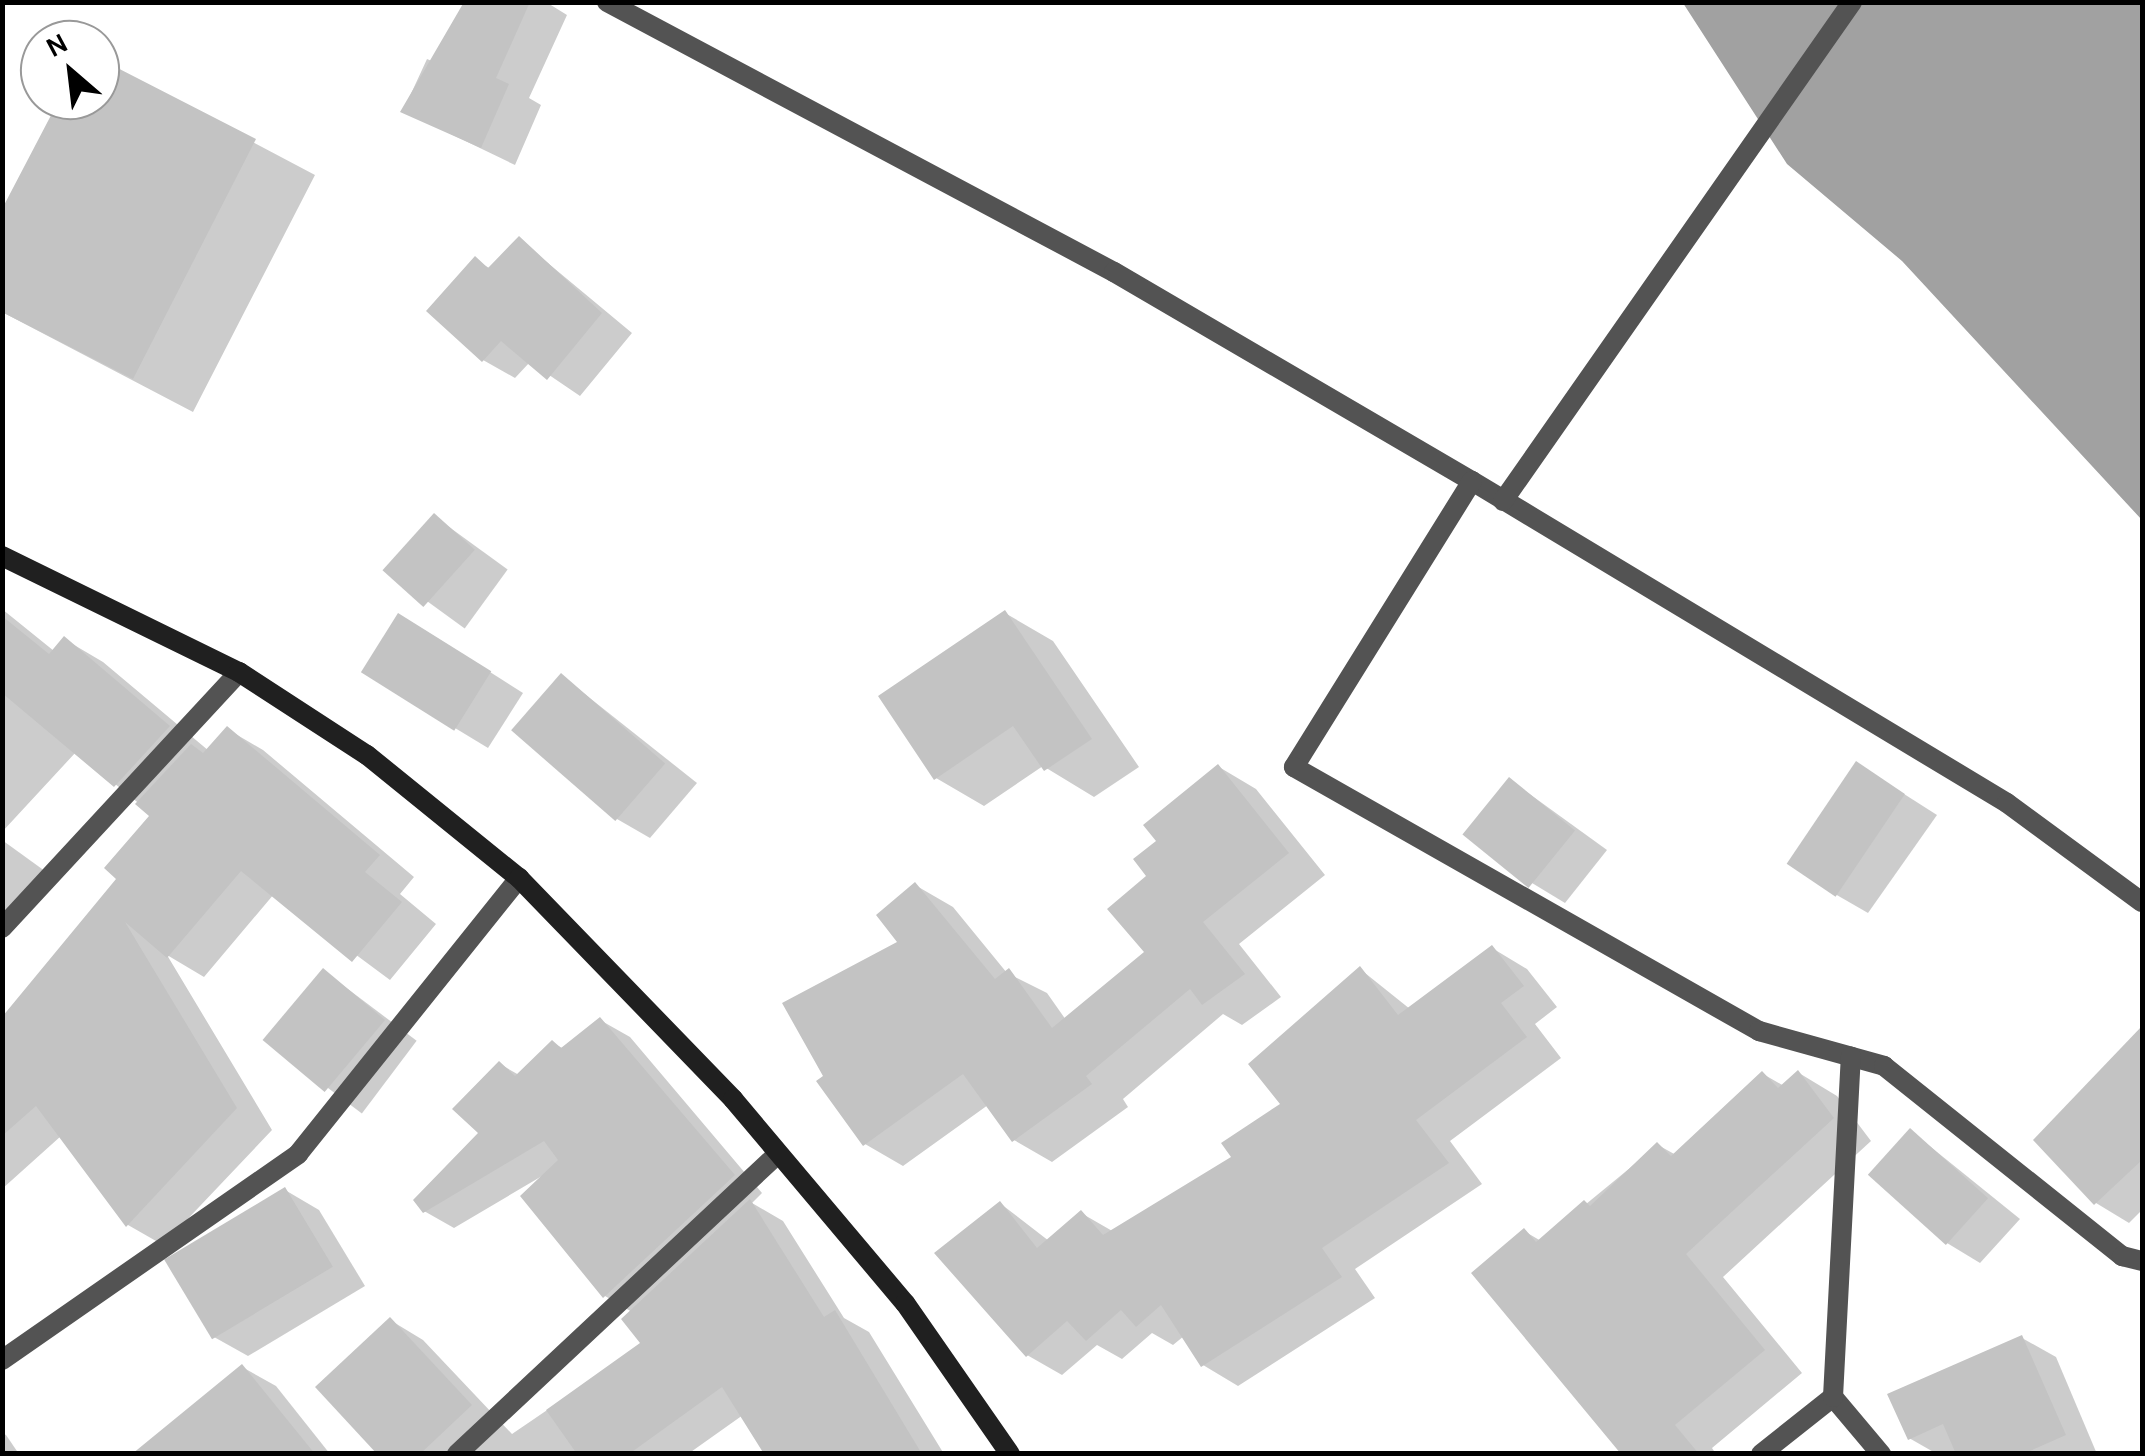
<!DOCTYPE html>
<html>
<head>
<meta charset="utf-8">
<style>
	body { margin:0 }
	#map { position:relative; width:2145px; height:1456px; overflow:hidden; background:#fff; font-family:Karla,sans-serif }
	div>[style] { position:absolute }
	.water>* { inset:0; background:#a1a1a1 }
	.shadow>* { inset:0; background:#0003; transform-origin:0 0 }
	.building>* { inset:0; background:#c3c3c3; transform-origin:0 0 }
	.street>* { height:20px; margin:-10px; padding:0 10px; transform-origin:10px; border-radius:10px; background:#535353 }
	.secondary>* { height:20px; margin:-10px; padding:0 10px; transform-origin:10px; border-radius:10px; background:#202020 }
	span { translate:-50% -50%; white-space:nowrap; text-align:center; line-height:1.15; -webkit-text-stroke:10px #fff; paint-order:stroke }
	.frame { position:absolute; inset:0; border:5px solid #000; pointer-events:none }
	.north { position:absolute; left:20px; top:20px; width:100px; height:100px; box-sizing:border-box; background:#fff; border:2px solid #999; border-radius:50%; rotate:332deg; font-size:28px; font-weight:700; line-height:40px; text-align:center; color:#000 }
	.north::after { content:''; display:block; margin:auto; width:35px; height:45px; background:#000; clip-path:polygon(50% 0,100% 100%,50% 72%,0 100%) }
</style>
</head>
<body>
<div id="map">
	<div class="water">
		<i style="clip-path:polygon(1683px 3px,2142px 3px,2142px 520px,1902px 261px,1787px 164px)"></i>
	</div>
	<div class="shadow">
		<i style="clip-path:polygon(467px 2px,546px 2px,567px 15px,529px 98px,541px 105px,515px 165px,403px 111px,427px 59px,439px 64px)"></i>
		<i style="clip-path:polygon(100px 61px,315px 175px,193px 412px,2px 312px,61px 100px,100px 100px)"></i>
		<i style="clip-path:polygon(519px 239px,632px 333px,580px 396px,530px 362px,515px 378px,483px 360px,475px 260px,491px 269px)"></i>
		<i style="left:434px;top:516px;width:91px;height:73px;rotate:36deg"></i>
		<i style="clip-path:polygon(2px 609px,54px 651px,64px 639px,103px 662px,209px 751px,227px 729px,263px 750px,414px 877px,400px 894px,436px 924px,390px 980px,274px 894px,204px 977px,167px 955px,272px 1130px,163px 1245px,128px 1225px,61px 1136px,2px 1189px,2px 1018px,120px 878px,153px 815px,76px 752px,2px 832px)"></i>
		<i style="clip-path:polygon(1005px 613px,1053px 641px,1139px 767px,1094px 797px,1043px 766px,984px 806px,936px 778px)"></i>
		<i style="clip-path:polygon(432px 635px,523px 693px,488px 748px,455px 728px)"></i>
		<i style="clip-path:polygon(562px 676px,697px 783px,650px 838px,617px 819px)"></i>
		<i style="clip-path:polygon(1857px 764px,1937px 815px,1868px 913px,1835px 894px)"></i>
		<i style="clip-path:polygon(1219px 767px,1256px 789px,1325px 875px,1239px 944px,1281px 997px,1242px 1025px,1223px 1014px,1123px 1099px,1128px 1107px,1052px 1162px,1014px 1140px,988px 1105px,903px 1166px,865px 1144px,915px 885px,953px 907px,1007px 973px,1047px 993px,1066px 1020px,1148px 952px,1159px 841px)"></i>
		<i style="clip-path:polygon(1510px 780px,1607px 850px,1565px 903px,1532px 883px)"></i>
		<i style="clip-path:polygon(2px 840px,49px 874px,2px 924px)"></i>
		<i style="clip-path:polygon(1492px 948px,1527px 969px,1557px 1007px,1535px 1024px,1561px 1058px,1450px 1141px,1482px 1184px,1355px 1269px,1375px 1298px,1238px 1386px,1203px 1365px,1184px 1336px,1173px 1345px,1152px 1333px,1122px 1359px,1097px 1345px,1062px 1375px,1027px 1355px,1001px 1204px,1049px 1241px,1081px 1213px,1114px 1232px,1234px 1158px,1284px 1105px,1360px 969px,1410px 1009px)"></i>
		<i style="left:324px;top:971px;width:116px;height:91px;rotate:37deg"></i>
		<i style="clip-path:polygon(600px 1020px,630px 1037px,762px 1193px,752px 1203px,783px 1221px,844px 1318px,869px 1332px,944px 1454px,767px 1454px,743px 1415px,688px 1454px,381px 1454px,390px 1320px,423px 1340px,512px 1434px,644px 1344px,632px 1312px,605px 1296px,542px 1176px,454px 1228px,424px 1211px,481px 1133px,500px 1064px,519px 1075px,553px 1043px,564px 1049px)"></i>
		<i style="clip-path:polygon(2142px 1027px,2142px 1210px,2129px 1223px,2096px 1203px,2037px 1140px)"></i>
		<i style="clip-path:polygon(1799px 1073px,1837px 1096px,1871px 1141px,1723px 1277px,1802px 1373px,1712px 1448px,1716px 1454px,1625px 1454px,1524px 1231px,1541px 1241px,1658px 1145px,1676px 1155px,1763px 1074px,1784px 1086px)"></i>
		<i style="clip-path:polygon(1911px 1131px,2020px 1219px,1980px 1263px,1947px 1243px)"></i>
		<i style="clip-path:polygon(285px 1190px,319px 1210px,365px 1286px,248px 1356px,214px 1337px)"></i>
		<i style="clip-path:polygon(2022px 1338px,2056px 1357px,2097px 1454px,1937px 1454px,1909px 1438px)"></i>
		<i style="clip-path:polygon(242px 1367px,276px 1386px,330px 1454px,151px 1454px)"></i>
		<i style="clip-path:polygon(2px 1433px,6px 1435px,19px 1454px,2px 1454px)"></i>
	</div>
	<div class="building">
		<i style="clip-path:polygon(464px 2px,530px 2px,496px 78px,509px 84px,481px 148px,400px 112px)"></i>
		<i style="clip-path:polygon(100px 59px,256px 139px,133px 379px,2px 312px,2px 209px,59px 100px,100px 100px)"></i>
		<i style="clip-path:polygon(519px 236px,602px 313px,547px 380px,501px 341px,482px 362px,426px 311px,475px 256px,488px 268px)"></i>
		<i style="left:434px;top:513px;width:55px;height:77px;rotate:42deg"></i>
		<i style="clip-path:polygon(1005px 610px,1092px 739px,1044px 771px,1013px 726px,934px 780px,878px 696px)"></i>
		<i style="left:398px;top:613px;width:110px;height:70px;rotate:32deg"></i>
		<i style="clip-path:polygon(2px 616px,49px 654px,64px 636px,170px 726px,114px 787px,2px 693px)"></i>
		<i style="left:561px;top:673px;width:138px;height:76px;rotate:41deg"></i>
		<i style="clip-path:polygon(227px 726px,380px 855px,365px 872px,402px 902px,352px 962px,241px 871px,167px 958px,125px 922px,237px 1108px,126px 1227px,36px 1106px,2px 1136px,2px 1017px,116px 879px,104px 868px,149px 816px,135px 804px,191px 744px,203px 753px)"></i>
		<i style="left:1856px;top:761px;width:59px;height:124px;rotate:34deg"></i>
		<i style="clip-path:polygon(1218px 764px,1289px 853px,1203px 922px,1245px 974px,1202px 1005px,1190px 989px,1086px 1076px,1092px 1084px,1012px 1142px,963px 1074px,863px 1146px,816px 1081px,823px 1076px,782px 1003px,897px 942px,876px 915px,915px 882px,995px 979px,1009px 968px,1052px 1028px,1144px 952px,1107px 909px,1146px 876px,1133px 859px,1156px 841px,1143px 825px)"></i>
		<i style="left:1509px;top:777px;width:85px;height:74px;rotate:39deg"></i>
		<i style="clip-path:polygon(1492px 945px,1524px 986px,1501px 1003px,1527px 1037px,1416px 1120px,1449px 1163px,1322px 1248px,1342px 1277px,1201px 1367px,1161px 1305px,1136px 1327px,1121px 1310px,1086px 1341px,1067px 1321px,1026px 1357px,934px 1253px,1000px 1201px,1037px 1248px,1081px 1210px,1103px 1235px,1231px 1157px,1221px 1143px,1280px 1104px,1248px 1064px,1360px 966px,1398px 1015px)"></i>
		<i style="left:323px;top:968px;width:81px;height:94px;rotate:40deg"></i>
		<i style="clip-path:polygon(600px 1017px,735px 1175px,603px 1298px,520px 1196px,558px 1160px,544px 1141px,423px 1213px,413px 1200px,478px 1133px,452px 1109px,499px 1061px,515px 1076px,552px 1040px,561px 1048px)"></i>
		<i style="clip-path:polygon(2142px 1026px,2142px 1160px,2094px 1205px,2033px 1140px)"></i>
		<i style="clip-path:polygon(1798px 1070px,1834px 1118px,1686px 1254px,1765px 1350px,1675px 1425px,1699px 1454px,1621px 1454px,1471px 1273px,1524px 1228px,1536px 1242px,1584px 1200px,1590px 1206px,1657px 1142px,1671px 1156px,1762px 1071px,1778px 1088px)"></i>
		<i style="left:1910px;top:1128px;width:105px;height:63px;rotate:42deg"></i>
		<i style="left:285px;top:1187px;width:93px;height:141px;rotate:59deg"></i>
		<i style="clip-path:polygon(750px 1199px,824px 1317px,835px 1310px,922px 1454px,764px 1454px,722px 1387px,629px 1454px,577px 1454px,546px 1410px,640px 1343px,621px 1319px)"></i>
		<i style="clip-path:polygon(390px 1317px,472px 1405px,420px 1454px,377px 1454px,315px 1387px)"></i>
		<i style="clip-path:polygon(2022px 1335px,2066px 1435px,2023px 1454px,1956px 1454px,1943px 1424px,1908px 1440px,1887px 1394px)"></i>
		<i style="clip-path:polygon(242px 1364px,315px 1454px,132px 1454px)"></i>
	</div>
	<div class="street">
		<i style="left:607px;top:2px;width:574px;rotate:28.04deg"></i>
		<i style="left:1114px;top:272px;width:415px;rotate:30.3deg"></i>
		<i style="left:1472px;top:481px;width:624px;rotate:31.04deg"></i>
		<i style="left:2007px;top:803px;width:167px;rotate:36.3deg"></i>
		<i style="left:1472px;top:481px;width:337px;rotate:121.9deg"></i>
		<i style="left:1294px;top:767px;width:535px;rotate:29.59deg"></i>
		<i style="left:1759px;top:1031px;width:130px;rotate:15.6deg"></i>
		<i style="left:1884px;top:1066px;width:305px;rotate:38.6deg"></i>
		<i style="left:2122px;top:1256px;width:21px;rotate:14deg"></i>
		<i style="left:1503px;top:501px;width:609px;rotate:-55.03deg"></i>
		<i style="left:2px;top:928px;width:349px;rotate:-47.2deg"></i>
		<i style="left:2px;top:1360px;width:361px;rotate:-34.8deg"></i>
		<i style="left:298px;top:1154px;width:354px;rotate:-51.3deg"></i>
		<i style="left:1833px;top:1397px;width:75px;rotate:49.9deg"></i>
		<i style="left:457px;top:1454px;width:436px;rotate:-43.1deg"></i>
		<i style="left:1761px;top:1454px;width:92px;rotate:-38.4deg"></i>
		<i style="left:1833px;top:1397px;width:341px;rotate:-87deg"></i>
	</div>
	<div class="secondary">
		<i style="left:2px;top:556px;width:264px;rotate:26.1deg"></i>
		<i style="left:239px;top:672px;width:153px;rotate:33deg"></i>
		<i style="left:367px;top:755px;width:196px;rotate:39deg"></i>
		<i style="left:519px;top:878px;width:308px;rotate:45.9deg"></i>
		<i style="left:733px;top:1099px;width:267px;rotate:49.9deg"></i>
		<i style="left:905px;top:1303px;width:184px;rotate:55.2deg"></i>
	</div>
	<div class="frame"></div>
	<div class="north">N</div>
</div>
</body>
</html>
